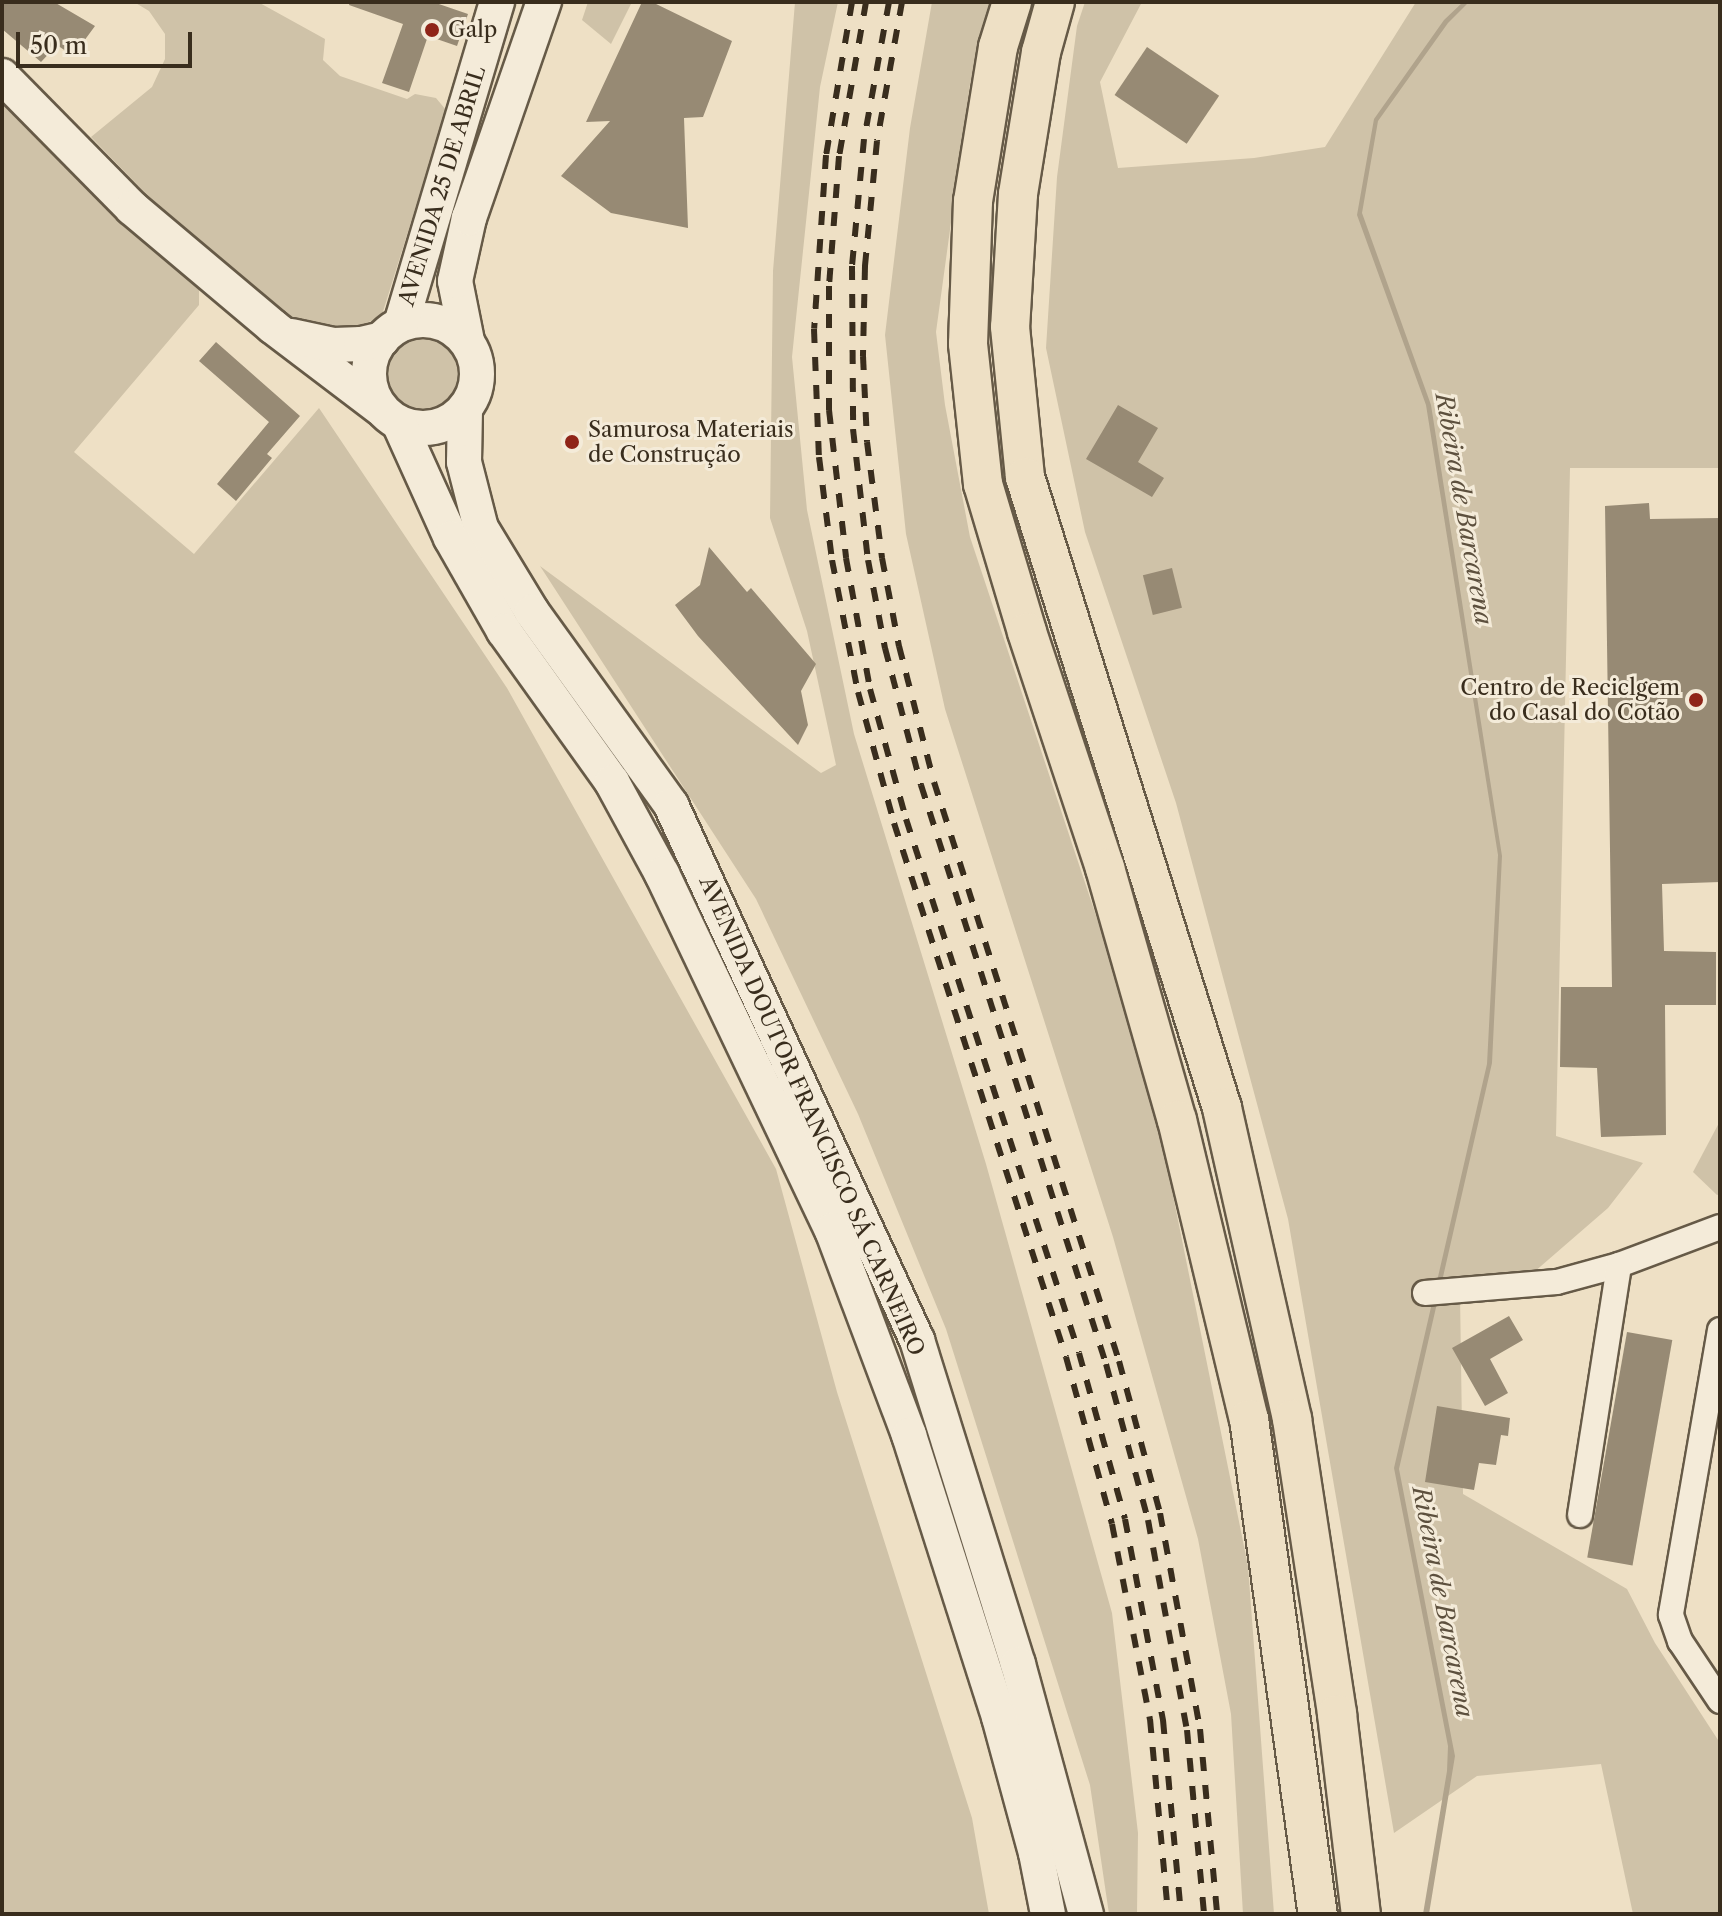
<!DOCTYPE html>
<html>
<head>
<meta charset="utf-8">
<style>
	body { margin:0 }
	#map { position:relative; width:1722px; height:1916px; overflow:hidden; background:#eee0c5; font-family:"Libre Caslon Text",serif }
	div>[style] { position:absolute }
	.green>* { inset:0; background:#cfc2a8 }
	.round { border-radius:50% }
	.water>* { inset:0; background:#b0a38c }
	.building>* { inset:0; background:#978a74; transform-origin:0 0 }
	.roads { filter:drop-shadow(2px 0 #665a47) drop-shadow(-2px 0 #665a47) drop-shadow(0 2px #665a47) drop-shadow(0 -2px #665a47) }
	.minor>* { height:24px; margin:-12px; padding:0 12px; transform-origin:12px; border-radius:12px; background:#f4ebd9 }
	.secondary>* { height:34px; margin:-17px; padding:0 17px; transform-origin:17px; border-radius:17px; background:#f4ebd9 }
	.secondary>.ring { margin:-17px; padding:0; box-sizing:content-box; background:none; border:34px solid #f4ebd9; border-radius:50% }
	.trunk>* { height:38px; margin:-19px; padding:0 19px; transform-origin:19px; border-radius:19px; background:#eee0c5 }
	.rail>* { height:6px; margin-top:-3px; transform-origin:0; background:repeating-linear-gradient(90deg,#392d1d 0 14px,transparent 0 28px) }
	.dots>* { width:22px; height:22px; translate:-50% -50%; box-sizing:border-box; border:4px solid #f4ebd9; border-radius:50% }
	span { translate:-50% -50%; white-space:nowrap; text-align:center; line-height:1.15; -webkit-text-stroke:6px #f4ebd9; paint-order:stroke }
	.poi-label { font-size:22px; color:#392d1d }
	.left { translate:0 -50%; text-align:left }
	.right { translate:-100% -50%; text-align:right }
	.street-label { font-size:22px; color:#392d1d }
	.water-label { font-size:24px; color:#5d503e; font-style:italic }
	.frame { position:absolute; inset:0; border:4px solid #392d1d; pointer-events:none }
	.scale { position:absolute; left:16px; top:32px; width:176px; height:36px; box-sizing:border-box; border:4px solid #392d1d; border-top:0; padding-left:10px; font-size:24px; line-height:28px; white-space:nowrap; color:#392d1d; -webkit-text-stroke:6px #f4ebd9; paint-order:stroke }
</style>
</head>
<body>
<div id="map">
	<div class="green">
		<i style="clip-path:polygon(134px 2px,258px 2px,325px 39px,323px 60px,340px 76px,407px 99px,415px 94px,436px 98px,446px 110px,381px 318px,343px 330px,304px 325px,265px 305px,189px 238px,91px 137px,152px 87px,165px 59px,165px 34px,149px 11px)"></i>
		<i style="clip-path:polygon(588px 2px,632px 2px,611px 44px,582px 20px)"></i>
		<i style="clip-path:polygon(795px 2px,838px 2px,820px 87px,792px 357px,807px 510px,854px 734px,986px 1164px,1112px 1613px,1138px 1833px,1137px 1914px,1109px 1914px,1090px 1785px,946px 1329px,858px 1114px,756px 899px,540px 566px,821px 773px,836px 765px,807px 631px,770px 518px,773px 271px)"></i>
		<i style="clip-path:polygon(932px 2px,990px 2px,970px 84px,936px 332px,945px 405px,970px 537px,1148px 1072px,1248px 1566px,1274px 1914px,1243px 1914px,1231px 1714px,1198px 1539px,1113px 1237px,945px 709px,906px 534px,885px 335px,910px 128px)"></i>
		<i style="clip-path:polygon(1085px 2px,1142px 2px,1100px 82px,1118px 168px,1254px 158px,1325px 147px,1416px 2px,1720px 2px,1720px 468px,1570px 468px,1556px 1136px,1643px 1163px,1608px 1208px,1511px 1292px,1460px 1295px,1463px 1494px,1627px 1589px,1655px 1643px,1720px 1743px,1720px 1914px,1633px 1914px,1601px 1764px,1477px 1776px,1394px 1833px,1288px 1219px,1176px 803px,1085px 532px,1046px 348px,1057px 177px,1077px 26px)"></i>
		<i style="clip-path:polygon(2px 97px,199px 285px,199px 305px,74px 452px,194px 554px,319px 408px,507px 688px,776px 1169px,837px 1392px,972px 1818px,989px 1914px,2px 1914px)"></i>
		<i class="round" style="left:383px;top:338px;width:80px;height:80px"></i>
		<i style="clip-path:polygon(1720px 1121px,1720px 1194px,1717px 1195px,1693px 1172px)"></i>
	</div>
	<div class="water">
		<i style="clip-path:polygon(1463px 2px,1469px 2px,1448px 23px,1378px 121px,1362px 213px,1431px 405px,1502px 856px,1492px 1063px,1399px 1469px,1455px 1756px,1429px 1914px,1423px 1914px,1447px 1771px,1448px 1746px,1394px 1468px,1487px 1064px,1498px 855px,1426px 405px,1357px 215px,1374px 119px,1444px 20px)"></i>
	</div>
	<div class="building">
		<i style="clip-path:polygon(2px 2px,54px 2px,95px 26px,73px 56px,57px 45px,41px 62px,2px 29px)"></i>
		<i style="clip-path:polygon(350px 2px,433px 2px,468px 14px,457px 46px,428px 36px,409px 92px,382px 83px,403px 24px,349px 5px)"></i>
		<i style="clip-path:polygon(642px 2px,652px 2px,732px 41px,703px 117px,684px 118px,688px 228px,611px 213px,561px 176px,610px 121px,586px 122px)"></i>
		<i style="left:1147px;top:47px;width:87px;height:58px;rotate:34deg"></i>
		<i style="clip-path:polygon(216px 342px,300px 416px,267px 454px,272px 458px,236px 501px,217px 484px,269px 422px,199px 361px)"></i>
		<i style="clip-path:polygon(1118px 405px,1158px 428px,1138px 462px,1164px 478px,1152px 497px,1086px 459px)"></i>
		<i style="clip-path:polygon(1649px 503px,1650px 519px,1720px 518px,1720px 882px,1662px 884px,1664px 951px,1716px 952px,1716px 1005px,1665px 1005px,1666px 1135px,1601px 1137px,1597px 1068px,1560px 1067px,1561px 987px,1612px 987px,1605px 506px)"></i>
		<i style="clip-path:polygon(709px 547px,747px 592px,751px 588px,816px 664px,801px 691px,808px 725px,798px 745px,698px 636px,675px 605px,700px 585px)"></i>
		<i style="left:1172px;top:568px;width:41px;height:30px;rotate:76deg"></i>
		<i style="clip-path:polygon(1509px 1316px,1523px 1340px,1490px 1359px,1508px 1393px,1485px 1406px,1452px 1348px)"></i>
		<i style="left:1627px;top:1332px;width:46px;height:229px;rotate:10deg"></i>
		<i style="clip-path:polygon(1437px 1406px,1510px 1418px,1508px 1436px,1501px 1435px,1496px 1465px,1479px 1463px,1474px 1490px,1425px 1482px)"></i>
	</div>
	<div class="roads">
		<div class="minor">
			<i style="left:1425px;top:1293px;width:132px;rotate:-4.8deg"></i>
			<i style="left:1557px;top:1282px;width:64px;rotate:-15.3deg"></i>
			<i style="left:1619px;top:1265px;width:108px;rotate:-20.6deg"></i>
			<i style="left:1720px;top:1330px;width:289px;rotate:99.8deg"></i>
			<i style="left:1671px;top:1615px;width:28px;rotate:71deg"></i>
			<i style="left:1680px;top:1641px;width:72px;rotate:56.3deg"></i>
			<i style="left:1580px;top:1515px;width:253px;rotate:-81.1deg"></i>
		</div>
		<div class="secondary">
			<i style="left:2px;top:76px;width:185px;rotate:45.4deg"></i>
			<i style="left:132px;top:208px;width:183px;rotate:40.1deg"></i>
			<i style="left:272px;top:326px;width:136px;rotate:37.2deg"></i>
			<i class="ring" style="left:369px;top:320px;width:74px;height:74px"></i>
			<i style="left:401px;top:324px;width:336px;rotate:-73.4deg"></i>
			<i style="left:292px;top:336px;width:43px;rotate:12.1deg"></i>
			<i style="left:334px;top:345px;width:27px;rotate:-2deg"></i>
			<i style="left:361px;top:344px;width:22px;rotate:-13deg"></i>
			<i style="left:467px;top:341px;width:61px;rotate:-101.3deg"></i>
			<i style="left:455px;top:281px;width:65px;rotate:-77.5deg"></i>
			<i style="left:469px;top:218px;width:229px;rotate:-70.9deg"></i>
			<i style="left:465px;top:410px;width:52px;rotate:91.1deg"></i>
			<i style="left:464px;top:462px;width:68px;rotate:75.6deg"></i>
			<i style="left:481px;top:528px;width:98px;rotate:58.7deg"></i>
			<i style="left:532px;top:612px;width:238px;rotate:54.2deg"></i>
			<i style="left:671px;top:805px;width:589px;rotate:65.31deg"></i>
			<i style="left:917px;top:1340px;width:339px;rotate:72.7deg"></i>
			<i style="left:1018px;top:1664px;width:259px;rotate:74.8deg"></i>
			<i style="left:399px;top:423px;width:126px;rotate:65.7deg"></i>
			<i style="left:451px;top:538px;width:107px;rotate:60.3deg"></i>
			<i style="left:504px;top:631px;width:186px;rotate:54.4deg"></i>
			<i style="left:612px;top:782px;width:105px;rotate:61.5deg"></i>
			<i style="left:662px;top:874px;width:395px;rotate:64.5deg"></i>
			<i style="left:832px;top:1230px;width:219px;rotate:69.4deg"></i>
			<i style="left:909px;top:1435px;width:296px;rotate:72.3deg"></i>
			<i style="left:999px;top:1717px;width:141px;rotate:74.8deg"></i>
			<i style="left:1036px;top:1853px;width:62px;rotate:78.9deg"></i>
		</div>
		<div class="trunk">
			<i style="left:1012px;top:2px;width:47px;rotate:107.3deg"></i>
			<i style="left:998px;top:47px;width:156px;rotate:99.2deg"></i>
			<i style="left:973px;top:201px;width:143px;rotate:92deg"></i>
			<i style="left:968px;top:344px;width:141px;rotate:83.9deg"></i>
			<i style="left:983px;top:484px;width:154px;rotate:73.4deg"></i>
			<i style="left:1027px;top:632px;width:249px;rotate:71.7deg"></i>
			<i style="left:1105px;top:868px;width:262px;rotate:74.1deg"></i>
			<i style="left:1177px;top:1120px;width:308px;rotate:76.5deg"></i>
			<i style="left:1249px;top:1419px;width:500px;rotate:82.1deg"></i>
			<i style="left:1055px;top:2px;width:52px;rotate:105.6deg"></i>
			<i style="left:1041px;top:52px;width:144px;rotate:99.2deg"></i>
			<i style="left:1018px;top:194px;width:133px;rotate:93.4deg"></i>
			<i style="left:1010px;top:327px;width:151px;rotate:84.3deg"></i>
			<i style="left:1025px;top:477px;width:661px;rotate:72.66deg"></i>
			<i style="left:1222px;top:1108px;width:319px;rotate:77.3deg"></i>
			<i style="left:1292px;top:1419px;width:298px;rotate:81.3deg"></i>
			<i style="left:1337px;top:1714px;width:201px;rotate:83.2deg"></i>
		</div>
	</div>
	<div class="rail">
		<i style="left:852px;top:2px;width:155px;rotate:99.6deg"></i>
		<i style="left:826px;top:155px;width:174px;rotate:93.9deg"></i>
		<i style="left:814px;top:329px;width:128px;rotate:87.8deg"></i>
		<i style="left:819px;top:457px;width:104px;rotate:82.8deg"></i>
		<i style="left:832px;top:560px;width:135px;rotate:78.9deg"></i>
		<i style="left:858px;top:692px;width:136px;rotate:74.6deg"></i>
		<i style="left:894px;top:823px;width:561px;rotate:72.15deg"></i>
		<i style="left:1066px;top:1357px;width:173px;rotate:74.6deg"></i>
		<i style="left:1112px;top:1524px;width:199px;rotate:79deg"></i>
		<i style="left:1150px;top:1719px;width:196px;rotate:84.7deg"></i>
		<i style="left:866px;top:2px;width:156px;rotate:99.9deg"></i>
		<i style="left:839px;top:156px;width:130px;rotate:94.4deg"></i>
		<i style="left:829px;top:286px;width:124px;rotate:90deg"></i>
		<i style="left:829px;top:410px;width:149px;rotate:83.4deg"></i>
		<i style="left:846px;top:558px;width:133px;rotate:79.6deg"></i>
		<i style="left:870px;top:689px;width:135px;rotate:74.5deg"></i>
		<i style="left:906px;top:819px;width:561px;rotate:72.05deg"></i>
		<i style="left:1079px;top:1353px;width:172px;rotate:74.5deg"></i>
		<i style="left:1125px;top:1519px;width:205px;rotate:79.3deg"></i>
		<i style="left:1163px;top:1720px;width:195px;rotate:84.7deg"></i>
		<i style="left:889px;top:2px;width:139px;rotate:100.3deg"></i>
		<i style="left:864px;top:139px;width:128px;rotate:95.4deg"></i>
		<i style="left:852px;top:266px;width:163px;rotate:89.6deg"></i>
		<i style="left:853px;top:429px;width:132px;rotate:83.5deg"></i>
		<i style="left:868px;top:560px;width:90px;rotate:79.1deg"></i>
		<i style="left:885px;top:648px;width:142px;rotate:75.3deg"></i>
		<i style="left:921px;top:785px;width:608px;rotate:72.28deg"></i>
		<i style="left:1106px;top:1364px;width:162px;rotate:74.9deg"></i>
		<i style="left:1148px;top:1520px;width:214px;rotate:79.5deg"></i>
		<i style="left:1187px;top:1730px;width:185px;rotate:84.7deg"></i>
		<i style="left:902px;top:2px;width:141px;rotate:100.2deg"></i>
		<i style="left:877px;top:141px;width:126px;rotate:95.5deg"></i>
		<i style="left:865px;top:266px;width:90px;rotate:91.3deg"></i>
		<i style="left:863px;top:356px;width:86px;rotate:87.3deg"></i>
		<i style="left:867px;top:442px;width:117px;rotate:82.6deg"></i>
		<i style="left:882px;top:558px;width:90px;rotate:79.1deg"></i>
		<i style="left:899px;top:646px;width:140px;rotate:75.6deg"></i>
		<i style="left:934px;top:782px;width:608px;rotate:72.28deg"></i>
		<i style="left:1119px;top:1361px;width:157px;rotate:74.9deg"></i>
		<i style="left:1160px;top:1513px;width:220px;rotate:79.5deg"></i>
		<i style="left:1200px;top:1729px;width:186px;rotate:84.7deg"></i>
	</div>
	<div class="dots">
		<i style="left:432px;top:30px;background:#8f2418"></i>
		<i style="left:572px;top:442px;background:#8f2418"></i>
		<i style="left:1696px;top:700px;background:#8f2418"></i>
	</div>
	<div class="poi-label">
		<span class="left" style="left:448px;top:30px">Galp</span>
		<span class="left" style="left:588px;top:442px">Samurosa Materiais<br>de Construção</span>
		<span class="right" style="left:1680px;top:700px">Centro de Reciclgem<br>do Casal do Cotão</span>
	</div>
	<div class="street-label">
		<span style="left:442px;top:186px;rotate:-73deg">AVENIDA 25 DE ABRIL</span>
		<span style="left:812px;top:1116px;rotate:66deg">AVENIDA DOUTOR FRANCISCO SÁ CARNEIRO</span>
	</div>
	<div class="water-label">
		<span style="left:1464px;top:509px;rotate:80deg">Ribeira de Barcarena</span>
		<span style="left:1443px;top:1602px;rotate:79deg">Ribeira de Barcarena</span>
	</div>
	<div class="frame"></div>
	<div class="scale">50 m</div>
</div>
</body>
</html>
